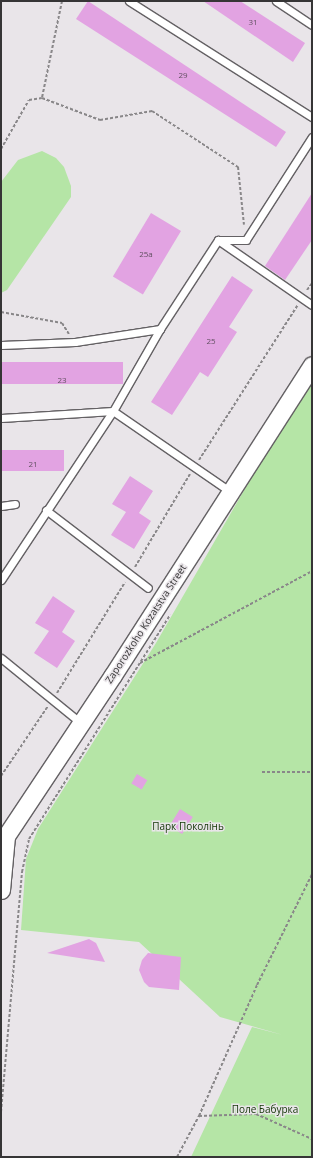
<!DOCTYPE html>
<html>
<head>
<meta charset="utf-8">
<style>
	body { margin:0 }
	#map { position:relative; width:313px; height:1158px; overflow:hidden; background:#e9e5e9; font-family:"Open Sans",sans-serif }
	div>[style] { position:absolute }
	.green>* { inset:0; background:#b5e5a6 }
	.building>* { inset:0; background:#e2a3e2; transform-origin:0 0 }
	.path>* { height:2px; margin-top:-1px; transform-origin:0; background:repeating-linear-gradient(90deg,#898789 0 3px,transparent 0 5px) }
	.roads { filter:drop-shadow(1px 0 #646164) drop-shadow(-1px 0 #646164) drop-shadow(0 1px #646164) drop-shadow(0 -1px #646164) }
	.service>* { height:7px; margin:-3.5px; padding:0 3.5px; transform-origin:3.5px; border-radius:3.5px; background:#fff }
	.tertiary>* { height:17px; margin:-8.5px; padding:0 8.5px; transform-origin:8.5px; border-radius:8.5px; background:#fff }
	span { translate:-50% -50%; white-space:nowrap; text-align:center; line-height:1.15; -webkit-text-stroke:3px #e9e5e9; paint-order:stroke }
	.number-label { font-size:8px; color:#615061 }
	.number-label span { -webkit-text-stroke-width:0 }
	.street-label { font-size:10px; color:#363536 }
	.park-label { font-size:10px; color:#113404 }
	.frame { position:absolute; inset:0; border:2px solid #363536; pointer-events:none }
</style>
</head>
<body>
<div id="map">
	<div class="green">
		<i style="clip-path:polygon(42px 151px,56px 158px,64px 167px,71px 186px,71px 197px,7px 290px,1px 293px,1px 182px,18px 160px)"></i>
		<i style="clip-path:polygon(312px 384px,312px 1157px,191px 1157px,252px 1027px,283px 1035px,220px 1017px,139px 942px,21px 930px,26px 859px,38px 829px,156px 643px,296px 400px)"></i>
	</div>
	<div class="building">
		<i style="clip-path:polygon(88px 1px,286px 132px,276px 147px,76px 19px)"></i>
		<i style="clip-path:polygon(203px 1px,240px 1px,305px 43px,293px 62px)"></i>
		<i style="clip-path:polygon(312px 193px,312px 240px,285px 280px,265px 266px)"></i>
		<i style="left:151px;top:213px;width:35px;height:74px;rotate:31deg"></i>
		<i style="clip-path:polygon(232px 276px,253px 290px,229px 327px,237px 332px,208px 377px,200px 372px,172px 415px,151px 402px)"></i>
		<i style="left:123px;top:362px;width:22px;height:123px;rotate:90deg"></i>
		<i style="left:64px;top:450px;width:21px;height:63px;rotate:90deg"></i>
		<i style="clip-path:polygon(130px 476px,153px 491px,139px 513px,151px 521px,134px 549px,111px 535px,126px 512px,112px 504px)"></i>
		<i style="clip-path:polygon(53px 596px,75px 611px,62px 632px,75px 641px,57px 668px,34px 653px,49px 631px,35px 623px)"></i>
		<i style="left:137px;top:774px;width:12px;height:11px;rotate:31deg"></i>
		<i style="left:180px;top:809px;width:15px;height:20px;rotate:32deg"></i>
		<i style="clip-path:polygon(89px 939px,96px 943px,105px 962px,47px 953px)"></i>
		<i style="clip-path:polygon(148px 953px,181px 957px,179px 990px,149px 987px,144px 982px,139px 970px,142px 960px)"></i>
	</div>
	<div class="path">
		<i style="left:62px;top:1px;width:99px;rotate:101.7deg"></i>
		<i style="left:42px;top:98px;width:62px;rotate:20.8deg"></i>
		<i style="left:100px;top:120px;width:53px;rotate:-9.8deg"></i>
		<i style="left:152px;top:111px;width:103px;rotate:33.1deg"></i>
		<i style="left:238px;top:167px;width:58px;rotate:84.1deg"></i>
		<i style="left:1px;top:149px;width:56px;rotate:-60.3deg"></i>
		<i style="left:29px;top:100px;width:13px;rotate:-9deg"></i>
		<i style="left:307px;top:290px;width:9px;rotate:-54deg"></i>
		<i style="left:1px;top:312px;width:62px;rotate:10.2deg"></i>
		<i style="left:62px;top:323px;width:13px;rotate:58deg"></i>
		<i style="left:199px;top:460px;width:183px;rotate:-57.5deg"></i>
		<i style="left:135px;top:567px;width:108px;rotate:-59.4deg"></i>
		<i style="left:140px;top:663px;width:195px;rotate:-28.1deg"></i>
		<i style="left:57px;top:693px;width:130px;rotate:-58.5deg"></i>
		<i style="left:262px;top:772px;width:50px"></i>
		<i style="left:1px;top:776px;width:84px;rotate:-56.1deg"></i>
		<i style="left:1px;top:1112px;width:241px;rotate:-85deg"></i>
		<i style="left:22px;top:872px;width:34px;rotate:-78deg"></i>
		<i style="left:29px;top:839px;width:265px;rotate:-57.8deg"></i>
		<i style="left:199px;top:1116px;width:57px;rotate:-2deg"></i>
		<i style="left:256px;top:1114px;width:61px;rotate:24.1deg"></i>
		<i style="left:177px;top:1157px;width:47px;rotate:-61.8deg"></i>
		<i style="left:199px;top:1116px;width:143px;rotate:-66.1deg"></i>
		<i style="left:257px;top:985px;width:124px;rotate:-63.6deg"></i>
	</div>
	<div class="roads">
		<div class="service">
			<i style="left:129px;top:1px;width:217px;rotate:32.4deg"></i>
			<i style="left:276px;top:1px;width:43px;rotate:33.7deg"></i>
			<i style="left:312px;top:137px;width:122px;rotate:122.7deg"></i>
			<i style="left:246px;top:240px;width:28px;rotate:180deg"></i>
			<i style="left:218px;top:240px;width:114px;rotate:34.7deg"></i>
			<i style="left:1px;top:345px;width:74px;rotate:-2.3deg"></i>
			<i style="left:75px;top:342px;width:86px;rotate:-8.7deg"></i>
			<i style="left:1px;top:418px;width:112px;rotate:-3.6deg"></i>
			<i style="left:113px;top:411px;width:95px;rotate:-60.2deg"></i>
			<i style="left:160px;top:329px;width:106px;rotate:-56.9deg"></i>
			<i style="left:1px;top:506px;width:14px;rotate:-8deg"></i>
			<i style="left:46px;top:510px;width:128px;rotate:37.4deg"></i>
			<i style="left:1px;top:580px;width:203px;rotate:-56.5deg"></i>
			<i style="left:113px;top:411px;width:143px;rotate:34.5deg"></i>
			<i style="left:1px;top:658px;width:103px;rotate:39.1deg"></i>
		</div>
		<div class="tertiary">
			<i style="left:1px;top:890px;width:54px;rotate:-84.7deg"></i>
			<i style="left:6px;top:836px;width:193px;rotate:-56.4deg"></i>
			<i style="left:113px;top:675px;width:368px;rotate:-57.3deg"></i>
		</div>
	</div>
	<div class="number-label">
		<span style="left:253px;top:22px">31</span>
		<span style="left:183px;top:75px">29</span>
		<span style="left:146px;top:254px">25а</span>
		<span style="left:211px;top:341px">25</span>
		<span style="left:62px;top:380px">23</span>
		<span style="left:33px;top:464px">21</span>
	</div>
	<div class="street-label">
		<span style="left:146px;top:624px;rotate:-57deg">Zaporozkoho Kozatstva Street</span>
	</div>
	<div class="park-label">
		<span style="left:188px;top:827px">Парк Поколінь</span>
		<span style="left:265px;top:1110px">Поле Бабурка</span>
	</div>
	<div class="frame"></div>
</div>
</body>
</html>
